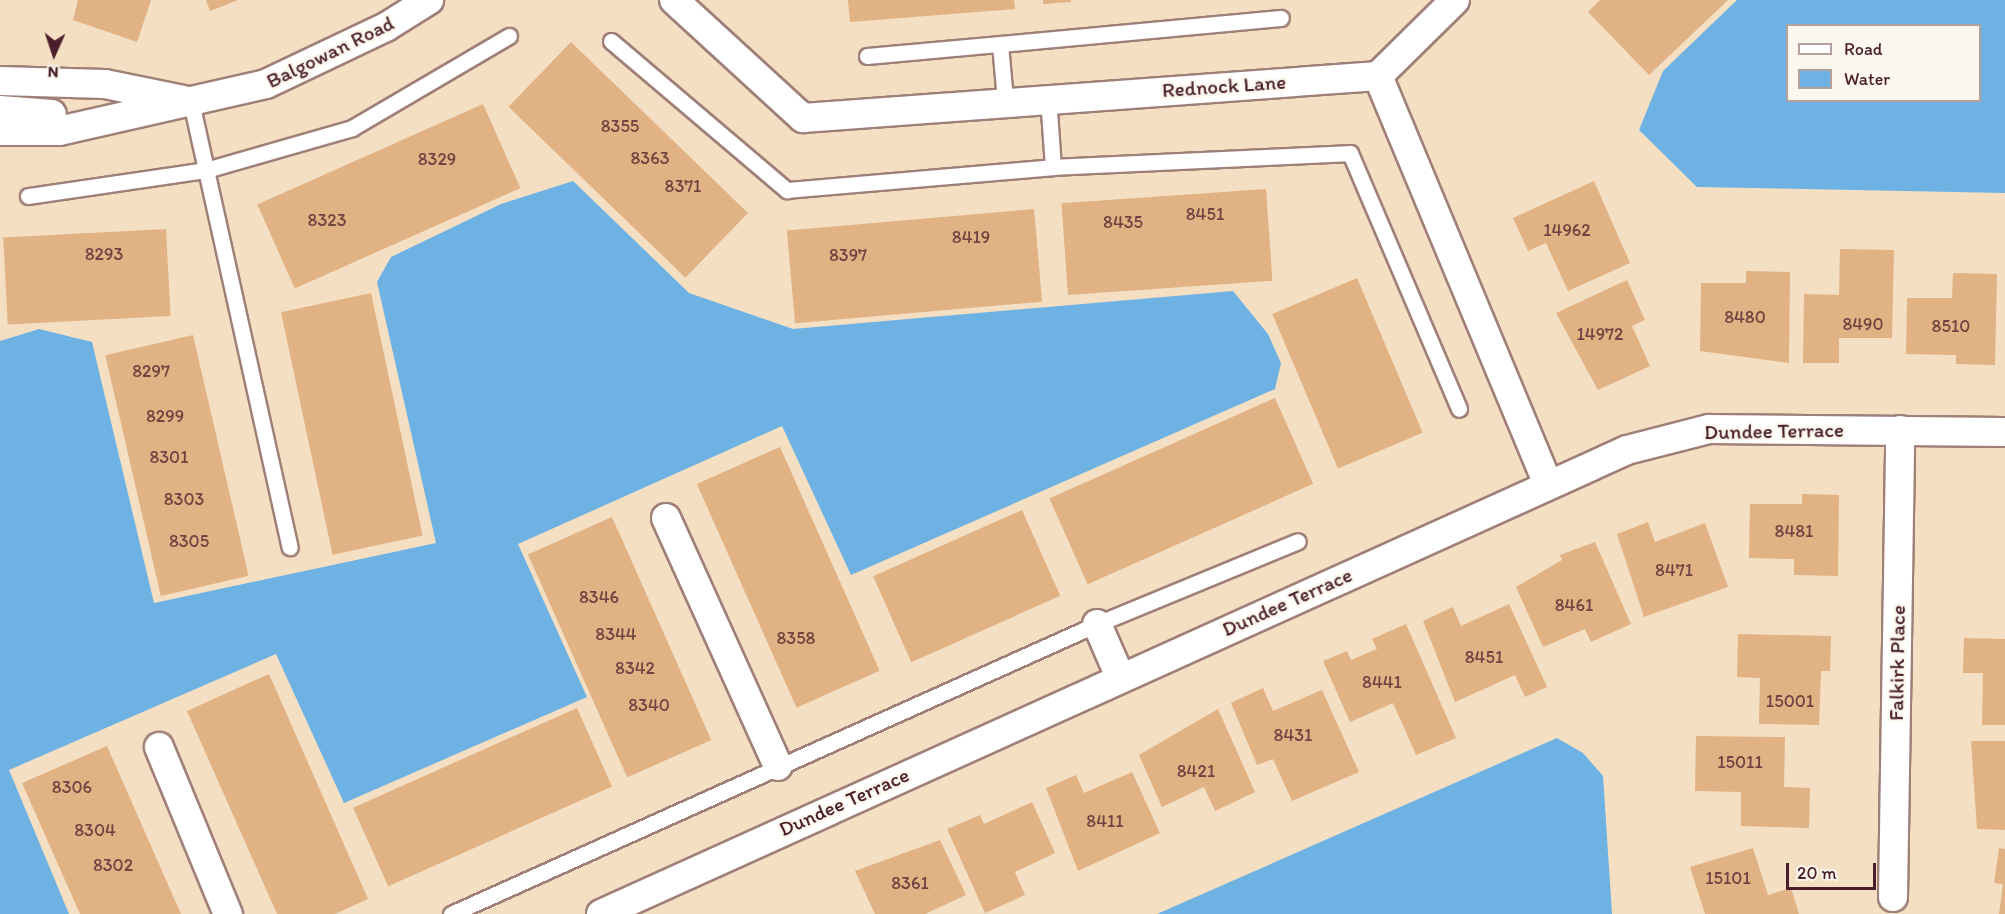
<!DOCTYPE html>
<html>
<head>
<meta charset="utf-8">
<style>
	body { margin:0 }
	#map { position:relative; width:2005px; height:914px; overflow:hidden; background:#f4dfc3; font-family:Itim,sans-serif }
	div>[style] { position:absolute }
	.water>* { inset:0; background:#6eb2e4 }
	.building>* { inset:0; background:#e0b284; transform-origin:0 0 }
	.roads { filter:drop-shadow(2px 0 #9f7f77) drop-shadow(-2px 0 #9f7f77) drop-shadow(0 2px #9f7f77) drop-shadow(0 -2px #9f7f77) }
	.lane>* { height:15px; margin:-7.5px; padding:0 7.5px; transform-origin:7.5px; border-radius:7.5px; background:#fff }
	.street>* { height:28px; margin:-14px; padding:0 14px; transform-origin:14px; border-radius:14px; background:#fff }
	span { translate:-50% -50%; white-space:nowrap; text-align:center; line-height:1.15; -webkit-text-stroke:5px #fbf7ec; paint-order:stroke }
	.number-label { font-size:18px; color:#704441 }
	.number-label span { -webkit-text-stroke-width:0 }
	.street-label { font-size:21px; color:#4a1f2b }
	.legend { position:absolute; left:1786px; top:24px; width:195px; height:78px; box-sizing:border-box; background:#fbf7ec; border:2px solid #b4a19f; margin:0; padding:8px 10px; list-style:none; font-size:18px; color:#4a1f2b }
	.legend li { display:flex; align-items:center; gap:12px; height:30px }
	.legend b { width:30px; border:2px solid #b4a19f }
	.north { position:absolute; left:24px; top:24px; width:60px; height:60px; -webkit-text-stroke:4px #fbf7ec; paint-order:stroke; rotate:183deg; font-size:16px; font-weight:700; line-height:24px; text-align:center; color:#4a1f2b }
	.north::after { content:''; display:block; margin:auto; width:21px; height:27px; background:#4a1f2b; clip-path:polygon(50% 0,100% 100%,50% 72%,0 100%) }
	.scale { position:absolute; left:1786px; top:863px; width:90px; height:27px; box-sizing:border-box; border:3px solid #4a1f2b; border-top:0; padding-left:8px; font-size:18px; line-height:21px; white-space:nowrap; color:#4a1f2b; -webkit-text-stroke:4px #fbf7ec; paint-order:stroke }
</style>
</head>
<body>
<div id="map">
	<div class="water">
		<i style="clip-path:polygon(evenodd,1737px 0,2005px 0,2005px 193px,1697px 187px,1639px 130px,1663px 71px,1737px 0,1788px 26px,1980px 26px,1980px 100px,1788px 100px,1788px 26px)"></i>
		<i style="clip-path:polygon(573px 181px,689px 293px,793px 329px,1233px 291px,1268px 334px,1281px 363px,1275px 389px,851px 575px,782px 426px,518px 544px,587px 697px,344px 803px,276px 654px,9px 770px,69px 914px,0 914px,0 341px,39px 329px,92px 342px,154px 603px,436px 543px,377px 282px,391px 257px,501px 204px)"></i>
		<i style="clip-path:polygon(1557px 738px,1583px 753px,1603px 776px,1612px 914px,1157px 914px)"></i>
	</div>
	<div class="building">
		<i style="clip-path:polygon(78px 0,151px 0,137px 42px,73px 20px)"></i>
		<i style="clip-path:polygon(206px 0,238px 0,210px 11px)"></i>
		<i style="clip-path:polygon(848px 0,1014px 0,1015px 9px,850px 22px)"></i>
		<i style="clip-path:polygon(1043px 0,1071px 0,1071px 2px,1043px 4px)"></i>
		<i style="clip-path:polygon(1600px 0,1728px 0,1649px 75px,1588px 12px)"></i>
		<i style="left:571px;top:42px;width:246px;height:90px;rotate:44deg"></i>
		<i style="left:483px;top:104px;width:92px;height:247px;rotate:66deg"></i>
		<i style="clip-path:polygon(1594px 181px,1630px 263px,1568px 291px,1546px 243px,1528px 251px,1513px 218px)"></i>
		<i style="left:1266px;top:189px;width:92px;height:205px;rotate:86deg"></i>
		<i style="left:1034px;top:209px;width:93px;height:248px;rotate:85deg"></i>
		<i style="left:166px;top:229px;width:87px;height:163px;rotate:87deg"></i>
		<i style="clip-path:polygon(1840px 249px,1894px 250px,1892px 338px,1839px 338px,1839px 363px,1803px 363px,1804px 294px,1839px 295px)"></i>
		<i style="clip-path:polygon(1746px 271px,1790px 272px,1789px 363px,1700px 351px,1701px 283px,1746px 283px)"></i>
		<i style="clip-path:polygon(1953px 273px,1997px 274px,1995px 365px,1956px 364px,1956px 355px,1906px 354px,1907px 298px,1952px 298px)"></i>
		<i style="left:1357px;top:278px;width:168px;height:92px;rotate:67deg"></i>
		<i style="clip-path:polygon(1627px 280px,1645px 320px,1632px 326px,1650px 366px,1598px 390px,1556px 313px)"></i>
		<i style="left:371px;top:293px;width:248px;height:92px;rotate:78deg"></i>
		<i style="left:193px;top:335px;width:247px;height:90px;rotate:77deg"></i>
		<i style="left:1275px;top:398px;width:94px;height:247px;rotate:66deg"></i>
		<i style="left:780px;top:447px;width:245px;height:91px;rotate:66deg"></i>
		<i style="clip-path:polygon(1802px 494px,1839px 495px,1838px 576px,1794px 575px,1794px 559px,1749px 558px,1750px 504px,1802px 504px)"></i>
		<i style="left:1022px;top:510px;width:94px;height:163px;rotate:66deg"></i>
		<i style="left:612px;top:517px;width:244px;height:92px;rotate:66deg"></i>
		<i style="clip-path:polygon(1648px 522px,1655px 542px,1705px 523px,1728px 587px,1644px 617px,1617px 534px)"></i>
		<i style="clip-path:polygon(1595px 542px,1631px 624px,1591px 642px,1585px 629px,1543px 647px,1516px 587px,1562px 560px,1560px 555px)"></i>
		<i style="clip-path:polygon(1509px 604px,1547px 687px,1525px 697px,1515px 675px,1455px 702px,1423px 621px,1453px 607px,1461px 626px)"></i>
		<i style="clip-path:polygon(1406px 624px,1456px 738px,1416px 755px,1393px 703px,1350px 722px,1323px 661px,1347px 651px,1351px 660px,1377px 649px,1372px 639px)"></i>
		<i style="clip-path:polygon(1738px 634px,1831px 636px,1830px 671px,1821px 671px,1819px 725px,1759px 724px,1760px 678px,1737px 677px)"></i>
		<i style="clip-path:polygon(1964px 638px,2005px 639px,2005px 725px,1982px 725px,1983px 673px,1963px 673px)"></i>
		<i style="clip-path:polygon(269px 674px,368px 899px,335px 914px,277px 914px,187px 711px)"></i>
		<i style="clip-path:polygon(1263px 688px,1273px 711px,1322px 690px,1359px 772px,1292px 801px,1273px 759px,1257px 765px,1231px 703px)"></i>
		<i style="left:577px;top:708px;width:86px;height:245px;rotate:66deg"></i>
		<i style="clip-path:polygon(1218px 709px,1255px 792px,1215px 811px,1204px 787px,1162px 807px,1139px 755px)"></i>
		<i style="clip-path:polygon(1696px 736px,1785px 737px,1784px 787px,1810px 788px,1809px 828px,1741px 826px,1741px 792px,1695px 791px)"></i>
		<i style="clip-path:polygon(1971px 741px,2005px 741px,2005px 830px,1977px 829px)"></i>
		<i style="clip-path:polygon(107px 746px,181px 914px,80px 914px,22px 783px)"></i>
		<i style="clip-path:polygon(1132px 772px,1160px 833px,1078px 871px,1046px 788px,1076px 775px,1084px 793px)"></i>
		<i style="clip-path:polygon(1032px 802px,1055px 853px,1015px 872px,1025px 895px,985px 913px,947px 829px,980px 815px,984px 824px)"></i>
		<i style="clip-path:polygon(940px 840px,966px 895px,925px 914px,875px 914px,855px 871px)"></i>
		<i style="clip-path:polygon(1753px 848px,1768px 895px,1791px 888px,1799px 914px,1705px 914px,1690px 867px)"></i>
		<i style="clip-path:polygon(1999px 848px,2005px 849px,2005px 914px,1999px 914px,2003px 884px,1994px 883px)"></i>
	</div>
	<div class="roads">
		<div class="lane">
			<i style="left:611px;top:41px;width:231px;rotate:40.3deg"></i>
			<i style="left:787px;top:190px;width:267px;rotate:-4.9deg"></i>
			<i style="left:1053px;top:167px;width:69px;rotate:-94.1deg"></i>
			<i style="left:867px;top:56px;width:134px;rotate:-5.2deg"></i>
			<i style="left:1005px;top:100px;width:56px;rotate:-95.1deg"></i>
			<i style="left:1000px;top:44px;width:282px;rotate:-5.3deg"></i>
			<i style="left:191px;top:102px;width:456px;rotate:77.5deg"></i>
			<i style="left:1053px;top:167px;width:297px;rotate:-2.7deg"></i>
			<i style="left:1350px;top:153px;width:278px;rotate:66.9deg"></i>
			<i style="left:28px;top:196px;width:180px;rotate:-8.3deg"></i>
			<i style="left:206px;top:170px;width:152px;rotate:-16deg"></i>
			<i style="left:352px;top:128px;width:182px;rotate:-30.4deg"></i>
			<i style="left:451px;top:914px;width:708px;rotate:-24.18deg"></i>
			<i style="left:1097px;top:624px;width:217px;rotate:-22.4deg"></i>
		</div>
		<div class="street">
			<i style="left:674px;top:0;width:175px;rotate:42.5deg"></i>
			<i style="left:803px;top:118px;width:577px;rotate:-4.18deg"></i>
			<i style="left:1378px;top:76px;width:443px;rotate:67.4deg"></i>
			<i style="left:1378px;top:76px;width:108px;rotate:-44.6deg"></i>
			<i style="left:0;top:81px;width:105px;rotate:1.6deg"></i>
			<i style="left:105px;top:84px;width:80px;rotate:11.6deg"></i>
			<i style="left:0;top:110px;width:52px;rotate:4.4deg"></i>
			<i style="left:0;top:131px;width:59px"></i>
			<i style="left:59px;top:131px;width:212px;rotate:-12.8deg"></i>
			<i style="left:266px;top:84px;width:133px;rotate:-25.4deg"></i>
			<i style="left:386px;top:27px;width:51px;rotate:-32.1deg"></i>
			<i style="left:666px;top:518px;width:272px;rotate:65.7deg"></i>
			<i style="left:1097px;top:624px;width:58px;rotate:66.5deg"></i>
			<i style="left:159px;top:747px;width:181px;rotate:67.6deg"></i>
			<i style="left:1893px;top:897px;width:467px;rotate:-89.1deg"></i>
			<i style="left:601px;top:914px;width:1126px;rotate:-24.33deg"></i>
			<i style="left:1627px;top:450px;width:85px;rotate:-14.4deg"></i>
			<i style="left:1709px;top:429px;width:296px;rotate:0.6deg"></i>
		</div>
	</div>
	<div class="number-label">
		<span style="left:620px;top:126px">8355</span>
		<span style="left:650px;top:158px">8363</span>
		<span style="left:437px;top:159px">8329</span>
		<span style="left:683px;top:186px">8371</span>
		<span style="left:1205px;top:214px">8451</span>
		<span style="left:327px;top:220px">8323</span>
		<span style="left:1123px;top:222px">8435</span>
		<span style="left:1567px;top:230px">14962</span>
		<span style="left:971px;top:237px">8419</span>
		<span style="left:104px;top:254px">8293</span>
		<span style="left:848px;top:255px">8397</span>
		<span style="left:1745px;top:317px">8480</span>
		<span style="left:1863px;top:324px">8490</span>
		<span style="left:1951px;top:326px">8510</span>
		<span style="left:1600px;top:334px">14972</span>
		<span style="left:151px;top:371px">8297</span>
		<span style="left:165px;top:416px">8299</span>
		<span style="left:169px;top:457px">8301</span>
		<span style="left:184px;top:499px">8303</span>
		<span style="left:1794px;top:531px">8481</span>
		<span style="left:189px;top:541px">8305</span>
		<span style="left:1674px;top:570px">8471</span>
		<span style="left:599px;top:597px">8346</span>
		<span style="left:1574px;top:605px">8461</span>
		<span style="left:616px;top:634px">8344</span>
		<span style="left:796px;top:638px">8358</span>
		<span style="left:1484px;top:657px">8451</span>
		<span style="left:635px;top:668px">8342</span>
		<span style="left:1382px;top:682px">8441</span>
		<span style="left:1790px;top:701px">15001</span>
		<span style="left:649px;top:705px">8340</span>
		<span style="left:1293px;top:735px">8431</span>
		<span style="left:1740px;top:762px">15011</span>
		<span style="left:1196px;top:771px">8421</span>
		<span style="left:72px;top:787px">8306</span>
		<span style="left:1105px;top:821px">8411</span>
		<span style="left:95px;top:830px">8304</span>
		<span style="left:113px;top:865px">8302</span>
		<span style="left:1728px;top:878px">15101</span>
		<span style="left:910px;top:883px">8361</span>
	</div>
	<div class="street-label">
		<span style="left:330px;top:52px;rotate:-26deg">Balgowan Road</span>
		<span style="left:1224px;top:86px;rotate:-4deg">Rednock Lane</span>
		<span style="left:1774px;top:431px;rotate:-1deg">Dundee Terrace</span>
		<span style="left:1287px;top:602px;rotate:-24deg">Dundee Terrace</span>
		<span style="left:1897px;top:663px;rotate:-89deg">Falkirk Place</span>
		<span style="left:844px;top:802px;rotate:-24deg">Dundee Terrace</span>
	</div>
	<ul class="legend">
	<li><b style="height:8px;background:#fff"></b>Road</li>
	<li><b style="height:16px;background:#6eb2e4"></b>Water</li>
	</ul>
	<div class="north">N</div>
	<div class="scale">20 m</div>
</div>
</body>
</html>
